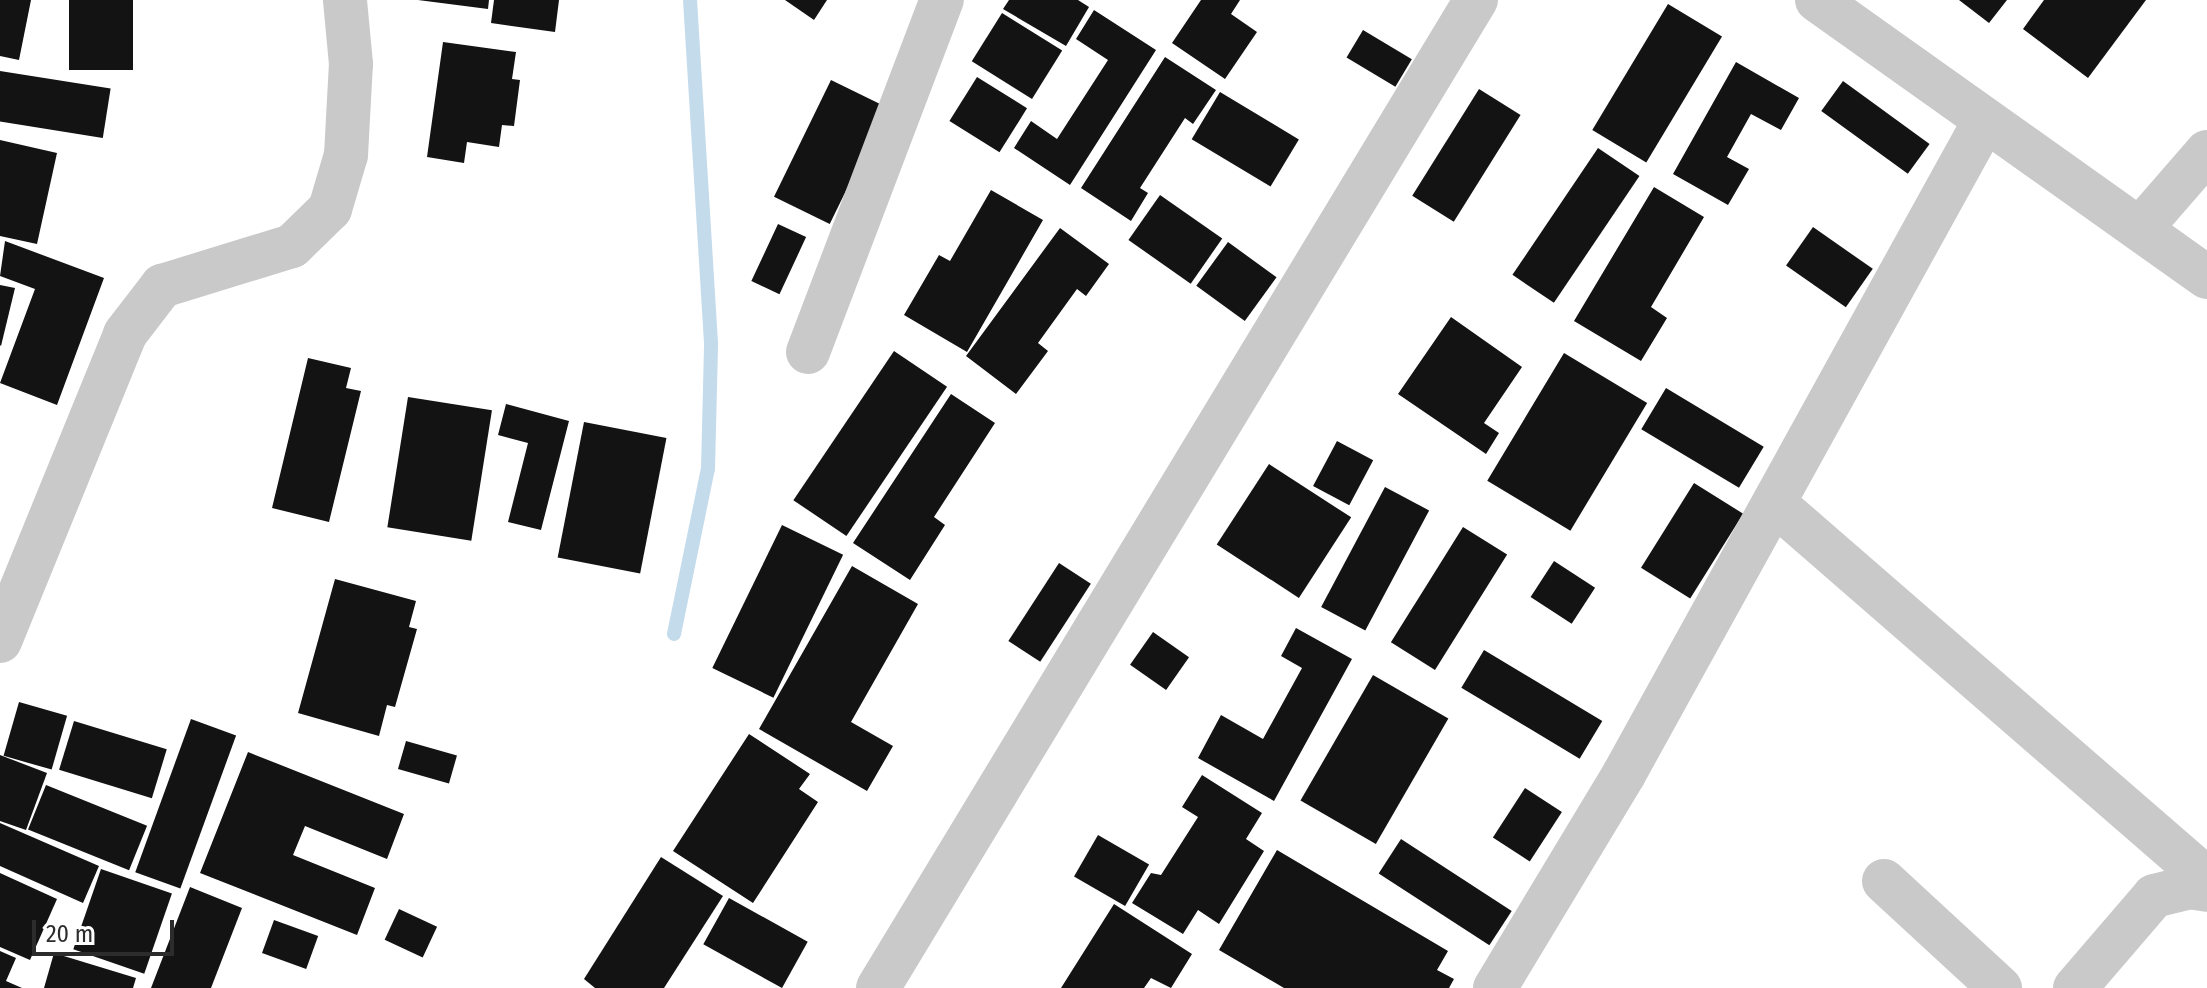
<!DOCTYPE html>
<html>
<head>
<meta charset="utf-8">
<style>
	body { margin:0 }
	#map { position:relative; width:2207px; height:988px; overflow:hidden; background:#fff; font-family:"Fira Sans Condensed",sans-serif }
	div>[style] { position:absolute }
	.stream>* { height:14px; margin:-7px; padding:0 7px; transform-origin:7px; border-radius:7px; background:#c4dbec }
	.building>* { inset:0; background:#131313; transform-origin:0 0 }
	.minor>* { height:44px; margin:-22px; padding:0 22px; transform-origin:22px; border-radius:22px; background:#c9c9c9 }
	span { translate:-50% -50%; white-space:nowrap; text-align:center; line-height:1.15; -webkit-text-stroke:8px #fff; paint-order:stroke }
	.scale { position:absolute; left:32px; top:920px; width:142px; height:36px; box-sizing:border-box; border:4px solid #2c2c2c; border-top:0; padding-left:10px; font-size:24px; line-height:28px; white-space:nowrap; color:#2c2c2c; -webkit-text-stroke:6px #fff; paint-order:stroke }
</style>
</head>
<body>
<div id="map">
	<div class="stream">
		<i style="left:674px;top:634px;width:168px;rotate:-78.4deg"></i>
		<i style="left:708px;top:469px;width:126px;rotate:-88.6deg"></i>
		<i style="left:711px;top:343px;width:344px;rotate:-93.5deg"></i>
	</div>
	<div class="building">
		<i style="clip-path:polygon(0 0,31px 0,19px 60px,0 56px)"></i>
		<i style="left:69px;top:0;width:64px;height:70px"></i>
		<i style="clip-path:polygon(418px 0,489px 0,488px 9px)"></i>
		<i style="clip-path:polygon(494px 0,559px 0,555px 32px,491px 23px)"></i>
		<i style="clip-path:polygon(785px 0,827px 0,814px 20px)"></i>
		<i style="clip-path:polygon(1009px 0,1078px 0,1089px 7px,1066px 46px,1003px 9px)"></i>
		<i style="clip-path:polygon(1201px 0,1240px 0,1231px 14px,1257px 32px,1225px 79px,1172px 43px)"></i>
		<i style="clip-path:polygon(1959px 0,2007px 0,1989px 23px)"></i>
		<i style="clip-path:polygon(2044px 0,2146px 0,2088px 78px,2023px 29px)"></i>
		<i style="left:1668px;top:4px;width:63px;height:147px;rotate:31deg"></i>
		<i style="clip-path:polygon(1094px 10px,1156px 50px,1070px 185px,1014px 148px,1031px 121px,1057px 139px,1108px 60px,1076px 39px)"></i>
		<i style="left:1002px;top:13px;width:71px;height:57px;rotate:32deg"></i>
		<i style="left:1363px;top:30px;width:57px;height:32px;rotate:31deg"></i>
		<i style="clip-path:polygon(443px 42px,516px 52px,512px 79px,520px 80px,514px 126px,502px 125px,499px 147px,467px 142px,464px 163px,427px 157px)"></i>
		<i style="clip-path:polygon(1165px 57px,1216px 90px,1193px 124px,1185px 118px,1140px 188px,1148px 193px,1131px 221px,1081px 188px)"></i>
		<i style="clip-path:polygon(1736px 62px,1799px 98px,1781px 130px,1751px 114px,1727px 157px,1749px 169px,1728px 205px,1673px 174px)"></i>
		<i style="left:0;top:71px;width:112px;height:50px;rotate:9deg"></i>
		<i style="left:977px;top:77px;width:59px;height:52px;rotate:32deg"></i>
		<i style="left:831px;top:80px;width:62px;height:130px;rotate:26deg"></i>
		<i style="left:1843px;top:81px;width:107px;height:37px;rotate:36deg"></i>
		<i style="left:1479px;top:89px;width:49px;height:126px;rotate:32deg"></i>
		<i style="left:1220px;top:92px;width:92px;height:55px;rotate:31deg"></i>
		<i style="clip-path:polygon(0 140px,57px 153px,37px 244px,0 236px)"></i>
		<i style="left:1598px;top:148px;width:50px;height:153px;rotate:34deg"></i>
		<i style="clip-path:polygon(1654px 187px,1704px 217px,1651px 307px,1667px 318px,1641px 361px,1574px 321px)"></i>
		<i style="clip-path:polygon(991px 190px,1043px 220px,967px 352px,904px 315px,939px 255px,950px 261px)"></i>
		<i style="left:1160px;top:195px;width:76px;height:55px;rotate:35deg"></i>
		<i style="left:778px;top:224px;width:31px;height:63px;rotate:25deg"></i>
		<i style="left:1813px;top:227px;width:73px;height:47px;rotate:35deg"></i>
		<i style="clip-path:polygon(1060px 228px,1109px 264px,1086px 296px,1077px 289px,1038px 343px,1048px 351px,1016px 394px,966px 356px)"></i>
		<i style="clip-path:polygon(5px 241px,104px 278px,57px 405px,0 383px,35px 289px,0 276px)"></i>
		<i style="left:1228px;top:242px;width:60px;height:54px;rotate:36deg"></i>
		<i style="clip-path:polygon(0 285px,15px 288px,1px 346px,0 345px)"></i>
		<i style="clip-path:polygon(1451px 317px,1522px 367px,1484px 423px,1499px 433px,1486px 454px,1398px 394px)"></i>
		<i style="left:894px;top:351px;width:64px;height:180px;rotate:34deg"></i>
		<i style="left:1564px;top:353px;width:97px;height:149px;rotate:31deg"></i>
		<i style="clip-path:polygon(308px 358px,351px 368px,346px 388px,361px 391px,329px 522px,272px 508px)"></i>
		<i style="left:1666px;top:388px;width:114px;height:48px;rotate:31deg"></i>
		<i style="clip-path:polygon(951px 394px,995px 423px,934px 517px,945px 525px,910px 580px,853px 543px)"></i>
		<i style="left:408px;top:397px;width:85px;height:132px;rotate:9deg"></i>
		<i style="clip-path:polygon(506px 404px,569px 421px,541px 530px,508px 522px,528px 443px,498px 435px)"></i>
		<i style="left:584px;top:422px;width:84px;height:138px;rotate:11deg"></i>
		<i style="left:1337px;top:441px;width:41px;height:51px;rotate:28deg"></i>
		<i style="left:1269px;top:464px;width:98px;height:96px;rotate:33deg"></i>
		<i style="left:1694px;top:483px;width:58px;height:100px;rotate:32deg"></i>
		<i style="left:1385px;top:487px;width:50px;height:136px;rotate:28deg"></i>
		<i style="left:782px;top:525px;width:68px;height:159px;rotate:26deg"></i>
		<i style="left:1463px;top:527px;width:52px;height:136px;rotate:32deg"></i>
		<i style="left:1554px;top:561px;width:49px;height:43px;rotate:33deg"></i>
		<i style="left:1059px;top:563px;width:38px;height:93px;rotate:33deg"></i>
		<i style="clip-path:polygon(852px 566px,918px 604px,851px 722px,893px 746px,867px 791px,759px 729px)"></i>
		<i style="clip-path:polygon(335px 579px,416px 601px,409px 627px,417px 629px,395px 707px,387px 705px,379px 736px,298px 713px)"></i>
		<i style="clip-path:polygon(1296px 628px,1352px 659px,1274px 801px,1198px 758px,1221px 715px,1263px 739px,1302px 668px,1281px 656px)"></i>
		<i style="left:1153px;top:632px;width:44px;height:40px;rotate:35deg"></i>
		<i style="left:1484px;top:650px;width:138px;height:44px;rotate:31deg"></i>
		<i style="left:1373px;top:675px;width:87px;height:145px;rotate:30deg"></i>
		<i style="left:19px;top:702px;width:50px;height:56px;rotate:16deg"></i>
		<i style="left:191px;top:719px;width:48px;height:163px;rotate:20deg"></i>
		<i style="left:74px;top:721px;width:97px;height:51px;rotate:17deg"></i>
		<i style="clip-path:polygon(749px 734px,810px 774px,799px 789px,818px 802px,753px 903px,673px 851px)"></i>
		<i style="left:406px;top:741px;width:53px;height:29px;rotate:16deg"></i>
		<i style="clip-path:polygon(248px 752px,404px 814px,387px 859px,305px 826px,293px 855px,375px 888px,357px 935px,200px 873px)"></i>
		<i style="clip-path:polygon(0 755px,47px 773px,26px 830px,0 821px)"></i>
		<i style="clip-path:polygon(1202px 775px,1262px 813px,1246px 839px,1264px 851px,1219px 924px,1198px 910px,1183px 934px,1132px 903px,1151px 873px,1161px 875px,1198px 817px,1182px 807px)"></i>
		<i style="left:46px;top:785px;width:109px;height:48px;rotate:22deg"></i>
		<i style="left:1525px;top:788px;width:44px;height:59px;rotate:33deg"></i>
		<i style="clip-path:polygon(0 823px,99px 866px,83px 903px,0 866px)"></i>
		<i style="left:1098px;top:835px;width:59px;height:48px;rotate:30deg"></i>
		<i style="left:1401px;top:839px;width:132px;height:41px;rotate:33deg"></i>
		<i style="clip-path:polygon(1277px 850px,1448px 951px,1437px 970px,1454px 979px,1449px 988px,1284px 988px,1219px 950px)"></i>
		<i style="clip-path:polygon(661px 857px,723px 896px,664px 988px,595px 988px,584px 979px)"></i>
		<i style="left:101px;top:869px;width:75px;height:85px;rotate:19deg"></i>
		<i style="clip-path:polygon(0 873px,57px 899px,30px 960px,0 947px)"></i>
		<i style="clip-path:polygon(190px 887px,242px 908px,211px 988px,151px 988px)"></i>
		<i style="left:729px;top:898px;width:90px;height:53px;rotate:29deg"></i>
		<i style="clip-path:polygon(1114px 904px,1192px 954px,1171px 988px,1151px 978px,1144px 988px,1061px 988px)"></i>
		<i style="left:399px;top:909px;width:42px;height:34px;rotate:25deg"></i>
		<i style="left:274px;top:920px;width:47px;height:35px;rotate:20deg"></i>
		<i style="clip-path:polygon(0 951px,16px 958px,6px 981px,22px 988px,0 988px)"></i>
		<i style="clip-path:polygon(54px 953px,136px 978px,133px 988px,44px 988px)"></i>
	</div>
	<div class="minor">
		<i style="left:1817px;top:0;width:478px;rotate:35.4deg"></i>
		<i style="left:2140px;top:229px;width:102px;rotate:-49deg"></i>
		<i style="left:808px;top:352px;width:377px;rotate:-69.2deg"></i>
		<i style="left:1774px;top:503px;width:573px;rotate:40.97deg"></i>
		<i style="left:0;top:641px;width:331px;rotate:-67.8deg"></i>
		<i style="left:125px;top:334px;width:61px;rotate:-52.4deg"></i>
		<i style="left:162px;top:286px;width:136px;rotate:-17.1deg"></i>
		<i style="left:292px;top:246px;width:53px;rotate:-44.2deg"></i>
		<i style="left:330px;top:209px;width:56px;rotate:-73.5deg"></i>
		<i style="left:346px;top:155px;width:91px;rotate:-86.9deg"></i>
		<i style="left:351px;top:64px;width:64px;rotate:-95.4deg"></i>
		<i style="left:1884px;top:881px;width:158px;rotate:42.7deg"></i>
		<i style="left:878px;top:988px;width:1155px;rotate:-58.82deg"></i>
		<i style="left:1495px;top:988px;width:250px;rotate:-58.9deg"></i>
		<i style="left:1624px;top:774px;width:747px;rotate:-61.1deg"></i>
		<i style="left:2075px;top:988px;width:121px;rotate:-49.3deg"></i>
		<i style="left:2154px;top:896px;width:36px;rotate:-14deg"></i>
		<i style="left:2189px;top:887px;width:18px;rotate:9deg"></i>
	</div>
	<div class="scale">20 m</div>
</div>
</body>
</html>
